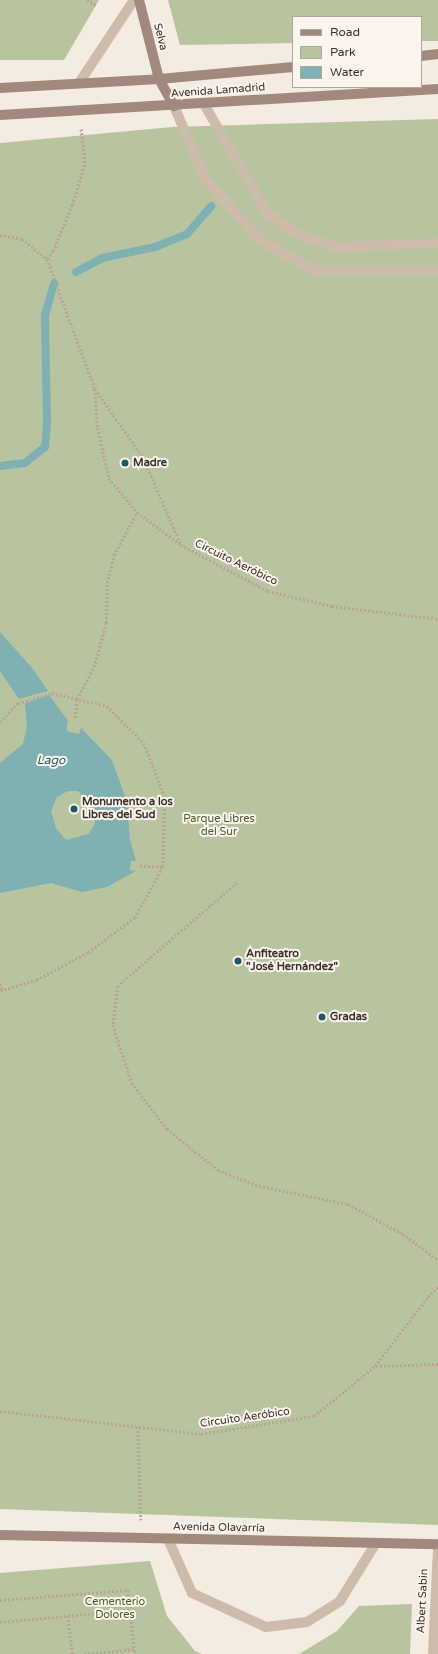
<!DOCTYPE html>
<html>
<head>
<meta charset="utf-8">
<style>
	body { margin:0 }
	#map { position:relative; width:438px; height:1654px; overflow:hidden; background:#f4ebe1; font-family:"Varela Round",sans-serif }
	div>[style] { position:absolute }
	.green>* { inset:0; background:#b8c4a0 }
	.water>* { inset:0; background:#7fb0b2 }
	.stream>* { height:8px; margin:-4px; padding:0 4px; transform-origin:4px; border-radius:4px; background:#7fb0b2 }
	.path>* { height:2.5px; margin-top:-1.25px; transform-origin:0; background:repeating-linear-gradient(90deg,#b9a596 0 2px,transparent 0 4px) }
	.lane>* { height:10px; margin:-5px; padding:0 5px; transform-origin:5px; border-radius:5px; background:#cdbbac }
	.street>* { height:10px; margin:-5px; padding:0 5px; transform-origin:5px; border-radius:5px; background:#cdbbac }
	.secondary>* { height:10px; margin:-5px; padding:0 5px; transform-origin:5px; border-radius:5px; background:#a18a7d }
	.dots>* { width:11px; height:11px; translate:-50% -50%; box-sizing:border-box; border:2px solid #fbf5ee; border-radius:50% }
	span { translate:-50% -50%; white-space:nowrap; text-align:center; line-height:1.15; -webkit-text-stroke:4px #fbf5ee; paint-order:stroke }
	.street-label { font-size:11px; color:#3b302b }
	.poi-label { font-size:11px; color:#3b302b; font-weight:700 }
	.left { translate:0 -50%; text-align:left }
	.park-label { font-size:11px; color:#4a5a2e }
	.water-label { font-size:12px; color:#1f5a5e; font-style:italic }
	.legend { position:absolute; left:292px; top:16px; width:130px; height:72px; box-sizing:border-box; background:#fbf5ee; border:1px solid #aea6a0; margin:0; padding:5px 7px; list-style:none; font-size:12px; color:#3b302b }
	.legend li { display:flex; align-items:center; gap:8px; height:20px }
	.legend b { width:20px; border:1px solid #aea6a0 }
</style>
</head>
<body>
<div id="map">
	<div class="green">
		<i style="clip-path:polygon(0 0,99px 0,64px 60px,0 60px)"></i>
		<i style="clip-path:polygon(168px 0,438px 0,438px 41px,421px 41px,421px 17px,293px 17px,293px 43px,180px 45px)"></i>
		<i style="clip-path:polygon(438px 119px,438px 1525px,0 1509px,0 143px,172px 127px)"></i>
		<i style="clip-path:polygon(150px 1561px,167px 1616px,195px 1651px,202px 1654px,0 1654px,0 1573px)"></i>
		<i style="clip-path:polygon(412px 1604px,410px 1654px,299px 1654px,337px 1631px,359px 1606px)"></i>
	</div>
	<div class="water">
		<i style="clip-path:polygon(0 632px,33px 669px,48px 691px,19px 699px,0 671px)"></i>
		<i style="clip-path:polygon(49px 695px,68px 721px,66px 731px,79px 734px,81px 728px,112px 760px,126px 799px,91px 805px,78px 791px,68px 791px,57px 797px,51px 811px,56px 828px,66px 840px,89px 834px,95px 823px,93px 808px,127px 802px,130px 840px,136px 861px,131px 861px,130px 870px,136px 871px,107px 887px,82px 892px,51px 883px,0 893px,0 763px,23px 744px,27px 726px,25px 703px)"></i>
	</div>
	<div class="stream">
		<i style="left:76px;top:272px;width:30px;rotate:-28deg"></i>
		<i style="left:102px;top:258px;width:54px;rotate:-11.7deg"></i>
		<i style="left:155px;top:247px;width:35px;rotate:-22deg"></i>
		<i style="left:187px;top:234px;width:37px;rotate:-49deg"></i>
		<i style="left:0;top:466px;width:25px;rotate:-7deg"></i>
		<i style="left:25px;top:463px;width:26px;rotate:-39deg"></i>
		<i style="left:45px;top:447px;width:24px;rotate:-85deg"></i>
		<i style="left:47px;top:423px;width:108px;rotate:-91.1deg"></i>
		<i style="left:45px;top:315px;width:33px;rotate:-74deg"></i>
	</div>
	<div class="path">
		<i style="left:87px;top:0;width:10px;rotate:29deg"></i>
		<i style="left:0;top:235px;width:22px;rotate:10deg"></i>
		<i style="left:22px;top:239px;width:32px;rotate:39deg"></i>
		<i style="left:47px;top:259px;width:139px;rotate:69.7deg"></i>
		<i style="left:95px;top:389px;width:83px;rotate:54.8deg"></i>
		<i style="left:143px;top:457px;width:96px;rotate:66.6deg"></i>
		<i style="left:181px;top:545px;width:98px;rotate:27.9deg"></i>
		<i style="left:268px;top:591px;width:66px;rotate:13.2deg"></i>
		<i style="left:332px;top:606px;width:107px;rotate:7deg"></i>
		<i style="left:47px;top:259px;width:10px;rotate:-53deg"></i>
		<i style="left:53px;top:251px;width:50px;rotate:-67.6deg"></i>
		<i style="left:72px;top:205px;width:44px;rotate:-72.8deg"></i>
		<i style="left:85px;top:163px;width:35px;rotate:-97deg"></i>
		<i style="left:95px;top:389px;width:39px;rotate:86deg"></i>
		<i style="left:98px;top:428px;width:51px;rotate:77.6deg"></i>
		<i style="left:109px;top:478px;width:44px;rotate:50.5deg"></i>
		<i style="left:137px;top:512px;width:54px;rotate:36.7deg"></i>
		<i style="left:75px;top:718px;width:19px;rotate:-84deg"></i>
		<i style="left:77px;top:699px;width:36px;rotate:-62deg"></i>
		<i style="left:94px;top:667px;width:46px;rotate:-74.7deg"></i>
		<i style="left:106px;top:623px;width:40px;rotate:-88.6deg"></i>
		<i style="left:107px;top:583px;width:29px;rotate:-76deg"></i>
		<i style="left:114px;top:555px;width:49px;rotate:-61.9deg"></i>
		<i style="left:0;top:722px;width:26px;rotate:-47deg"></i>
		<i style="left:18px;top:703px;width:35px;rotate:-16deg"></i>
		<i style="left:52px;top:693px;width:57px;rotate:13.3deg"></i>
		<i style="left:107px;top:706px;width:52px;rotate:45deg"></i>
		<i style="left:144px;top:743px;width:58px;rotate:68.7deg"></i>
		<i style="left:165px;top:797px;width:70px;rotate:91.6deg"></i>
		<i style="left:163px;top:867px;width:58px;rotate:118.8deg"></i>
		<i style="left:135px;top:918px;width:59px;rotate:143.3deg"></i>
		<i style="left:88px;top:953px;width:58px;rotate:152.1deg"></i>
		<i style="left:37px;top:980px;width:39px;rotate:163deg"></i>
		<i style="left:91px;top:807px;width:75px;rotate:-7.7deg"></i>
		<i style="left:140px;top:866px;width:23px;rotate:2deg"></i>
		<i style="left:237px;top:883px;width:157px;rotate:139.1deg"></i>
		<i style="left:118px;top:986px;width:39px;rotate:97deg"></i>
		<i style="left:113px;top:1025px;width:61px;rotate:71.9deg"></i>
		<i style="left:132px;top:1083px;width:58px;rotate:52.7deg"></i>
		<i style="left:167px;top:1129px;width:65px;rotate:38.8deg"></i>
		<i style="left:218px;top:1170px;width:44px;rotate:21.3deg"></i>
		<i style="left:259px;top:1186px;width:91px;rotate:11.4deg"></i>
		<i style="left:348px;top:1204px;width:63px;rotate:28.6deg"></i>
		<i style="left:403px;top:1234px;width:44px;rotate:36.6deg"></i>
		<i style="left:0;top:984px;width:7px;rotate:63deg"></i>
		<i style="left:376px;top:1366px;width:62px;rotate:-1.8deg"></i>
		<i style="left:0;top:1411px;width:202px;rotate:6.5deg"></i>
		<i style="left:201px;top:1434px;width:114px;rotate:-9.1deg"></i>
		<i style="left:314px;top:1416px;width:79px;rotate:-39.3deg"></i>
		<i style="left:375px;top:1366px;width:87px;rotate:-52.5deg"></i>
		<i style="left:428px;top:1297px;width:14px;rotate:-45deg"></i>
		<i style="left:138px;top:1427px;width:93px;rotate:88.2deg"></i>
		<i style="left:0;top:1600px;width:128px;rotate:-4.5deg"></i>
		<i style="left:128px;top:1590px;width:64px;rotate:83.8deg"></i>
		<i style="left:68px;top:1616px;width:38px;rotate:83deg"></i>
		<i style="left:0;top:1622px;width:131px;rotate:-5.3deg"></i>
		<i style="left:84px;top:1654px;width:50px;rotate:-5.7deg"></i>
	</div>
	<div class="lane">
		<i style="left:79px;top:83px;width:100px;rotate:-56.5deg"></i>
		<i style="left:204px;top:104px;width:125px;rotate:60.1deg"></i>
		<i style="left:266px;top:212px;width:40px;rotate:34.9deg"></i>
		<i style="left:299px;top:235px;width:40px;rotate:18deg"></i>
		<i style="left:337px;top:247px;width:101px;rotate:-2.3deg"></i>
		<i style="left:174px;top:106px;width:79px;rotate:67deg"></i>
		<i style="left:205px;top:179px;width:81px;rotate:48deg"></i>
		<i style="left:259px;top:239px;width:62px;rotate:29.9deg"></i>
		<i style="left:313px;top:270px;width:125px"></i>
	</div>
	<div class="street">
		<i style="left:168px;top:1539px;width:59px;rotate:66deg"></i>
		<i style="left:192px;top:1593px;width:81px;rotate:24.7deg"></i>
		<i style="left:266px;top:1627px;width:41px;rotate:-7deg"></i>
		<i style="left:307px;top:1622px;width:39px;rotate:-32deg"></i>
		<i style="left:340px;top:1601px;width:68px;rotate:-58.2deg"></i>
		<i style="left:433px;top:1654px;width:106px;rotate:-87.3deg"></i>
	</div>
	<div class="secondary">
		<i style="left:139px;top:0;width:81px;rotate:75.8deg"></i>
		<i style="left:159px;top:79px;width:31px;rotate:61deg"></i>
		<i style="left:421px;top:56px;width:17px;rotate:-7deg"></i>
		<i style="left:0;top:88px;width:159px;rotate:-3.2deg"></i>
		<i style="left:159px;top:79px;width:135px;rotate:-5.1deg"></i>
		<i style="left:0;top:115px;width:439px;rotate:-3.4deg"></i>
		<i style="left:0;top:1535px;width:438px;rotate:1.2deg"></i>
	</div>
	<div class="dots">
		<i style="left:125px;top:463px;background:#1f5a5e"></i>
		<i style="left:74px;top:809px;background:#1f5a5e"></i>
		<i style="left:238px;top:961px;background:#1f5a5e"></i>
		<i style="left:322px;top:1017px;background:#1f5a5e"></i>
	</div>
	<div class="street-label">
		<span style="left:160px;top:37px;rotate:76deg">Selva</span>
		<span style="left:218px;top:91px;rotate:-4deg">Avenida Lamadrid</span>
		<span style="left:236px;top:563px;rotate:26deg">Circuito Aeróbico</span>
		<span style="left:245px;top:1418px;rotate:-8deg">Circuito Aeróbico</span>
		<span style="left:219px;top:1528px;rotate:1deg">Avenida Olavarría</span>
		<span style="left:423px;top:1601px;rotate:-87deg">Albert Sabin</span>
	</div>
	<div class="poi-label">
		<span class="left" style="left:133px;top:463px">Madre</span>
		<span class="left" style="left:82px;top:809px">Monumento a los<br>Libres del Sud</span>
		<span class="left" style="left:246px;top:961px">Anfiteatro<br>"José Hernández"</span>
		<span class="left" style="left:330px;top:1017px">Gradas</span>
	</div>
	<div class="park-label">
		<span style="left:219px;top:826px">Parque Libres<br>del Sur</span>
		<span style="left:115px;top:1609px">Cementerio<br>Dolores</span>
	</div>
	<div class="water-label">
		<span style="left:51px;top:761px">Lago</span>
	</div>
	<ul class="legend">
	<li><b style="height:5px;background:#a18a7d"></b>Road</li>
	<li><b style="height:11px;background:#b8c4a0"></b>Park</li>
	<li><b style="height:11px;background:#7fb0b2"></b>Water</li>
	</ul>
</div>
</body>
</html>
